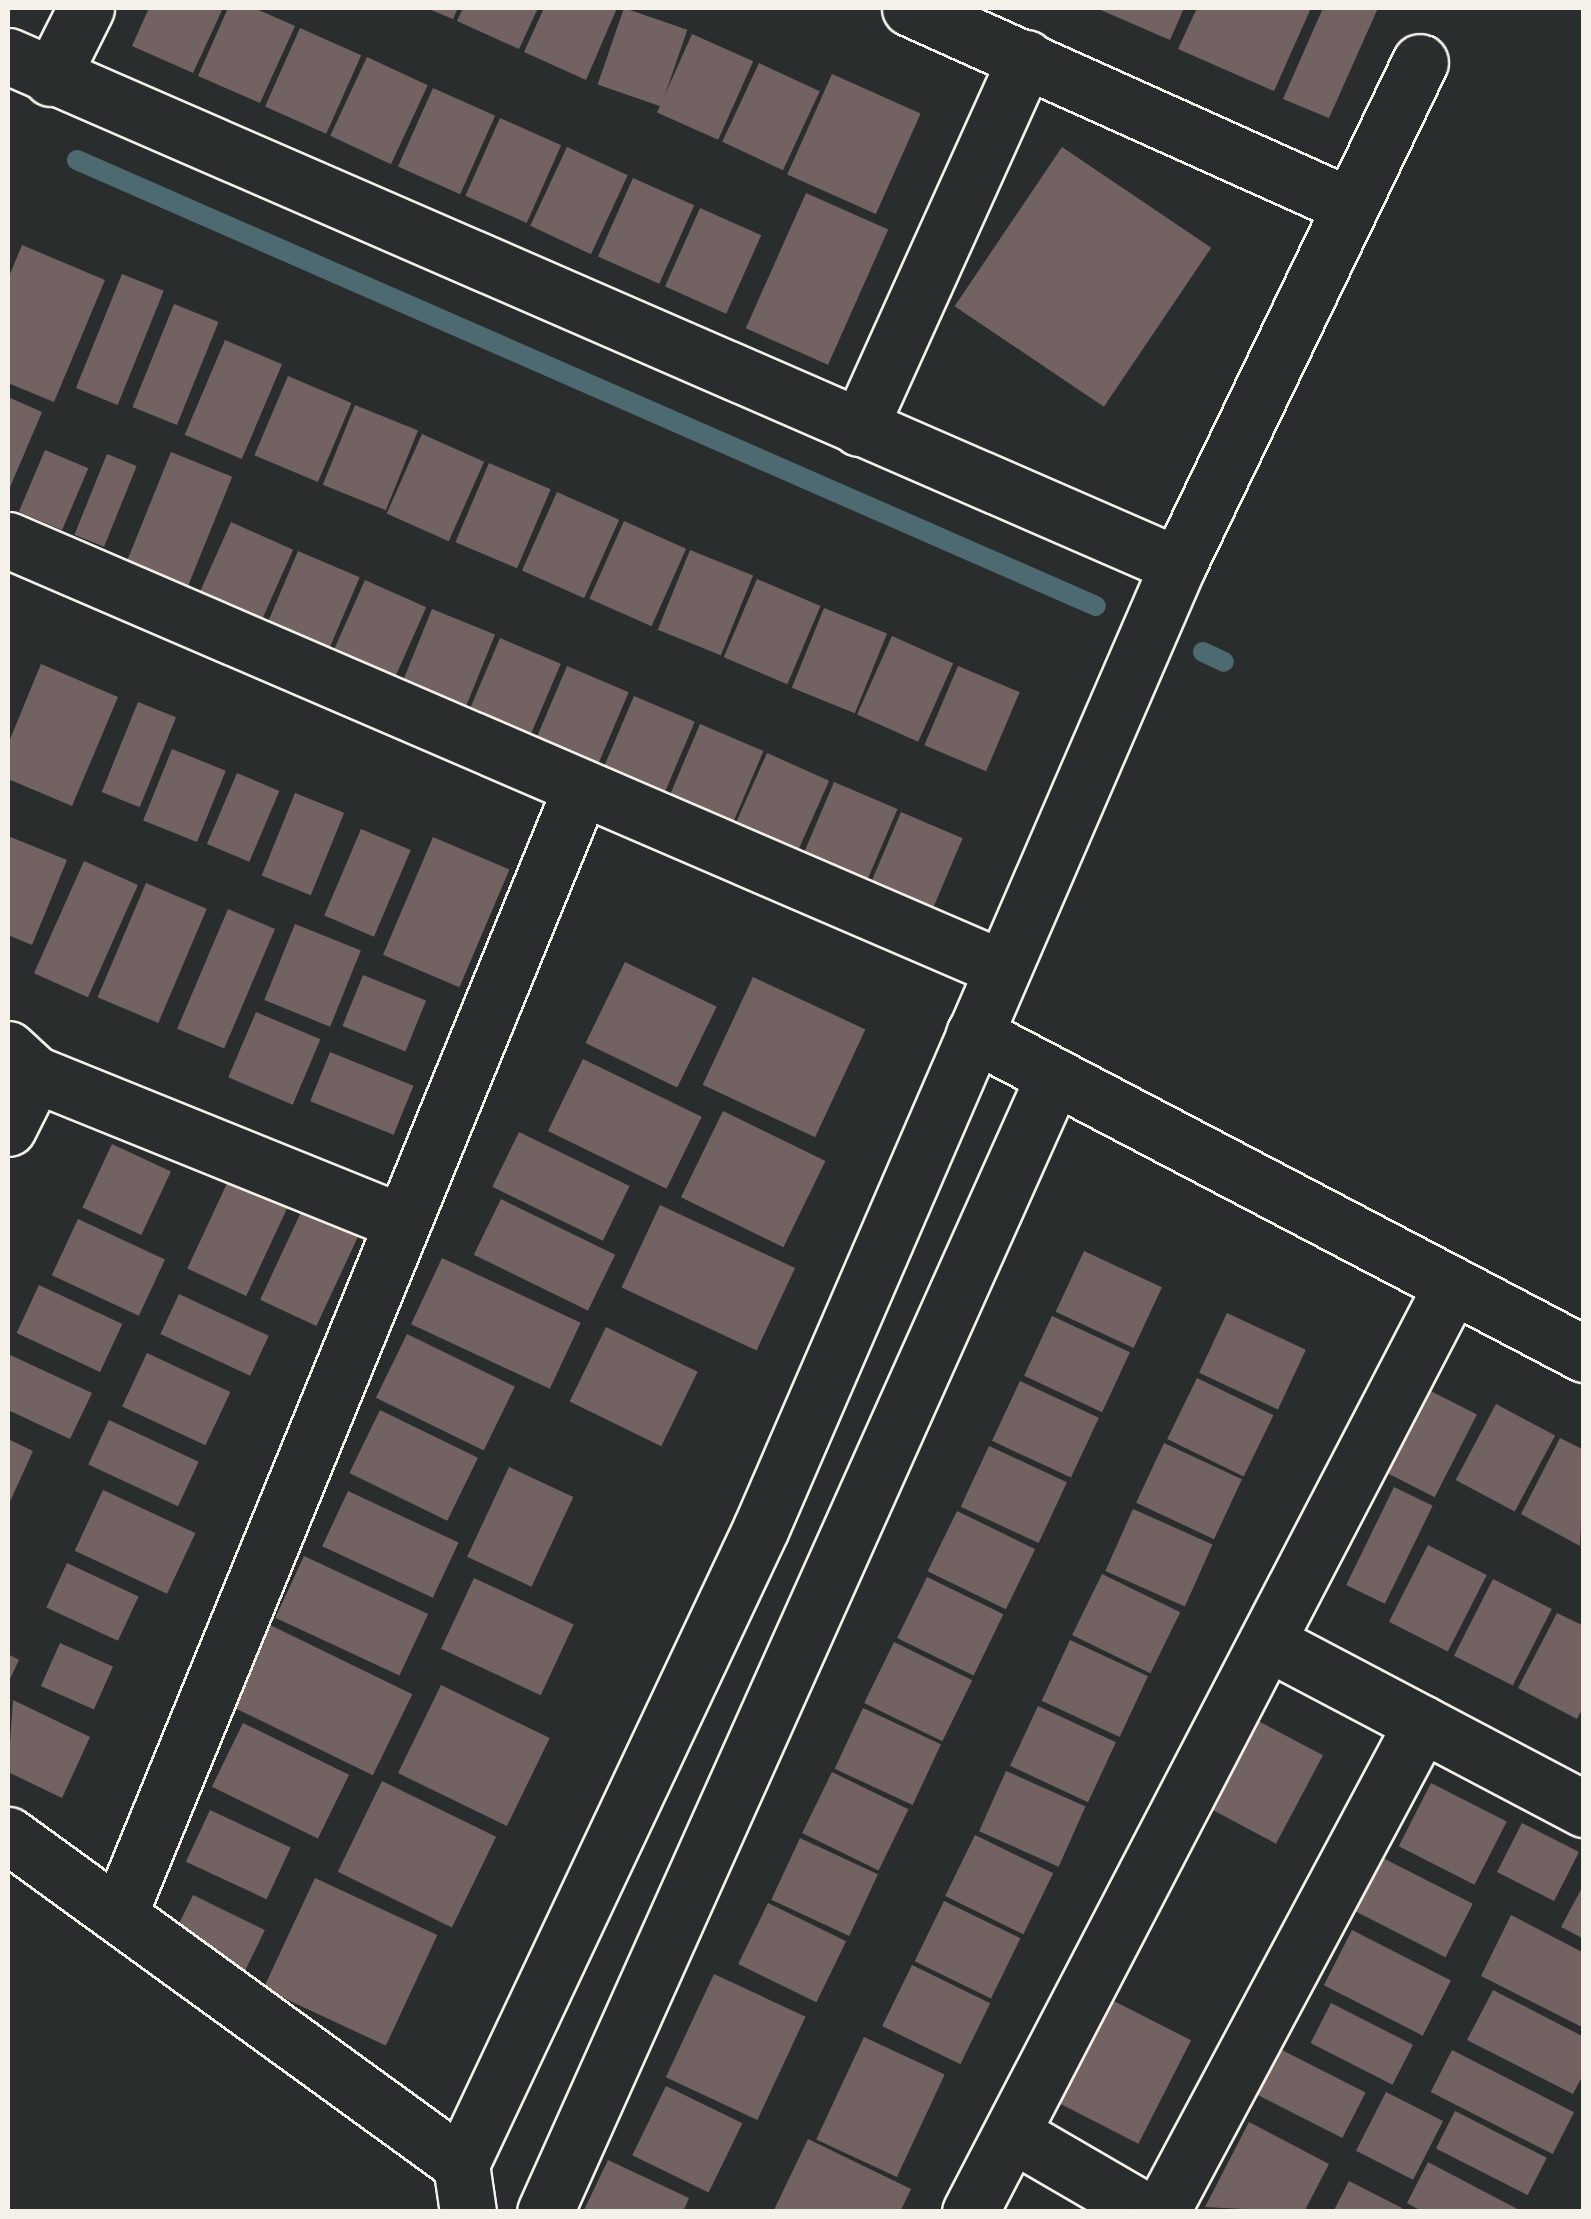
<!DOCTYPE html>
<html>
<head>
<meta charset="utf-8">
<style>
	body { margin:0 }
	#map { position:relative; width:1591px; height:2219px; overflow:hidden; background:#2a2d2e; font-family:Mali,sans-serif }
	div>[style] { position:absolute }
	.stream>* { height:20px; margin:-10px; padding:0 10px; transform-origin:10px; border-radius:10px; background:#4d6a71 }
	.building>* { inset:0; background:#726362; transform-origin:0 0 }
	.roads { filter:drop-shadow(2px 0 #f4f1e8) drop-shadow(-2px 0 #f4f1e8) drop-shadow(0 2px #f4f1e8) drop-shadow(0 -2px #f4f1e8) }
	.minor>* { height:55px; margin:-27.5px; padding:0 27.5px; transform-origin:27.5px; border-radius:27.5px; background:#2a2d2e }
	span { translate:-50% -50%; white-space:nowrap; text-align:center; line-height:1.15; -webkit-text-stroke:10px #2a2d2e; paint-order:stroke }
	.frame { position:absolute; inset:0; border:10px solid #f4f1e8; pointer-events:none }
</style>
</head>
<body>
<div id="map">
	<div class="stream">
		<i style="left:77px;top:160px;width:1112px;rotate:23.64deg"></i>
		<i style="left:1203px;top:652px;width:23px;rotate:25deg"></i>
	</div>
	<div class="building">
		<i style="clip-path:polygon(149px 8px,223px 8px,193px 73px,132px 46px)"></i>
		<i style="clip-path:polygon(228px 8px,254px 8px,295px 26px,260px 103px,198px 76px)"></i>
		<i style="clip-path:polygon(426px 8px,458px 8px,453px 19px)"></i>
		<i style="clip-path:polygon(463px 8px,538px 8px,519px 49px,457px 21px)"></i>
		<i style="clip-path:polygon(544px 8px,617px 8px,586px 80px,524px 52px)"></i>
		<i style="left:624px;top:8px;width:67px;height:81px;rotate:19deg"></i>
		<i style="clip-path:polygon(1096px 8px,1184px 8px,1170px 40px)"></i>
		<i style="clip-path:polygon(1197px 8px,1311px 8px,1274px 91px,1178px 49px)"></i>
		<i style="clip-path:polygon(1323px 8px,1378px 8px,1329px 118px,1283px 99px)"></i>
		<i style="left:300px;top:28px;width:67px;height:86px;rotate:24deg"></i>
		<i style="left:692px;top:34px;width:67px;height:86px;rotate:24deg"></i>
		<i style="left:367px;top:57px;width:67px;height:87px;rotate:25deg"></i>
		<i style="left:759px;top:63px;width:67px;height:87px;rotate:25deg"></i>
		<i style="left:832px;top:74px;width:97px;height:110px;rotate:24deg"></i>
		<i style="left:433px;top:88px;width:68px;height:86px;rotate:24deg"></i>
		<i style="left:500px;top:118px;width:67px;height:85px;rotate:24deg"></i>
		<i style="left:567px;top:147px;width:67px;height:87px;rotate:25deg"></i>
		<i style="left:1062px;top:147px;width:180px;height:192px;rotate:34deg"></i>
		<i style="left:633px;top:178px;width:67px;height:86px;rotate:24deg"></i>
		<i style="left:806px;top:193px;width:90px;height:148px;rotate:24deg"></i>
		<i style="left:700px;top:208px;width:67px;height:86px;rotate:24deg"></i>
		<i style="clip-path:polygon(22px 245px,105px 280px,54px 402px,8px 383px,8px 279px)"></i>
		<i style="left:122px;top:274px;width:45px;height:123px;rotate:22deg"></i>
		<i style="left:174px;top:304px;width:48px;height:111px;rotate:22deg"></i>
		<i style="left:225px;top:340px;width:62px;height:103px;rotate:23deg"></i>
		<i style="left:288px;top:376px;width:69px;height:86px;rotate:23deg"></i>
		<i style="clip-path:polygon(8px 397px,42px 412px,8px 492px)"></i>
		<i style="left:355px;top:405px;width:68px;height:86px;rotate:22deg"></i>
		<i style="left:422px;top:434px;width:68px;height:87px;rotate:24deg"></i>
		<i style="left:45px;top:450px;width:47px;height:67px;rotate:23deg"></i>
		<i style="left:171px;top:452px;width:66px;height:139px;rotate:22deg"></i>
		<i style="left:107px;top:454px;width:32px;height:87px;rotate:22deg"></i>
		<i style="left:489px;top:463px;width:67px;height:86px;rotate:23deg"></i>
		<i style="left:557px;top:492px;width:68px;height:86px;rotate:24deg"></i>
		<i style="left:624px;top:521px;width:68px;height:85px;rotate:24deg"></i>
		<i style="left:231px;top:522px;width:68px;height:85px;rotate:24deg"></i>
		<i style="left:690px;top:550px;width:68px;height:86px;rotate:22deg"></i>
		<i style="left:298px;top:551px;width:67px;height:86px;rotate:23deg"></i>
		<i style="left:757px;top:579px;width:69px;height:85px;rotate:23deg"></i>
		<i style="left:365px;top:580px;width:67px;height:85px;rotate:24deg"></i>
		<i style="left:824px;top:608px;width:68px;height:86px;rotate:22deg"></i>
		<i style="left:432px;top:609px;width:68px;height:86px;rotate:22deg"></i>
		<i style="left:892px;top:636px;width:67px;height:86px;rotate:24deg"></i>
		<i style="left:500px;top:638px;width:66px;height:85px;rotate:23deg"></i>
		<i style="clip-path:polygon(41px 664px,118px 697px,72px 806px,8px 779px,8px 744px)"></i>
		<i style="left:567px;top:666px;width:67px;height:86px;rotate:23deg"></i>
		<i style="left:958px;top:666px;width:67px;height:86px;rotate:23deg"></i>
		<i style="left:634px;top:696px;width:66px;height:86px;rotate:23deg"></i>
		<i style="left:138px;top:702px;width:41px;height:97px;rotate:22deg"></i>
		<i style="left:700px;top:724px;width:69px;height:86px;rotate:23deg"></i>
		<i style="left:172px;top:749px;width:58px;height:77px;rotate:22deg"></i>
		<i style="left:767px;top:753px;width:68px;height:86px;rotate:24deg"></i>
		<i style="left:237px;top:773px;width:46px;height:77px;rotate:23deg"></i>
		<i style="left:834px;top:782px;width:69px;height:86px;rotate:23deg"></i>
		<i style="left:295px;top:793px;width:53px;height:89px;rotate:22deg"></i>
		<i style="left:901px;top:812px;width:67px;height:85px;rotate:23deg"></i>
		<i style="left:361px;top:829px;width:54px;height:94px;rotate:23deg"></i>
		<i style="clip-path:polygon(8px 836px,67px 860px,32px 945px,8px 935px)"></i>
		<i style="left:433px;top:837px;width:83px;height:128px;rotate:23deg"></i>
		<i style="left:84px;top:861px;width:59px;height:123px;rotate:24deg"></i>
		<i style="left:146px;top:883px;width:66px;height:124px;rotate:23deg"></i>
		<i style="left:228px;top:909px;width:51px;height:130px;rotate:23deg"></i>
		<i style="left:295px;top:924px;width:71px;height:82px;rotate:22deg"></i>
		<i style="left:625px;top:962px;width:102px;height:90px;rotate:26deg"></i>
		<i style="left:363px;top:975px;width:68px;height:55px;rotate:22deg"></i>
		<i style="left:753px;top:977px;width:124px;height:119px;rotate:25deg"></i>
		<i style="left:256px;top:1012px;width:70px;height:71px;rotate:23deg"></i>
		<i style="left:330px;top:1052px;width:90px;height:53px;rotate:22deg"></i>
		<i style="left:583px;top:1059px;width:132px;height:80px;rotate:26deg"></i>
		<i style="left:723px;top:1111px;width:114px;height:96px;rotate:26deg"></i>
		<i style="left:519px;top:1132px;width:123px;height:61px;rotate:26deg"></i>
		<i style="left:112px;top:1144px;width:65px;height:70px;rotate:25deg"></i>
		<i style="left:230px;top:1177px;width:65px;height:101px;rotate:25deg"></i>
		<i style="left:501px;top:1199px;width:127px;height:62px;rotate:26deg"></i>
		<i style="left:660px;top:1205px;width:149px;height:91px;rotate:25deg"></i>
		<i style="left:302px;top:1210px;width:62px;height:99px;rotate:25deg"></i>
		<i style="left:78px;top:1219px;width:96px;height:62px;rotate:25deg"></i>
		<i style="left:1084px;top:1251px;width:86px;height:67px;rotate:25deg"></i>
		<i style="left:442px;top:1258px;width:153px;height:73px;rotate:25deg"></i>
		<i style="left:39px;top:1285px;width:92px;height:53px;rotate:25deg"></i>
		<i style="left:179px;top:1294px;width:99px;height:44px;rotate:25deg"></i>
		<i style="left:1227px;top:1313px;width:87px;height:66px;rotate:25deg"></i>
		<i style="left:1052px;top:1316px;width:86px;height:66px;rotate:25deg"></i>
		<i style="left:606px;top:1327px;width:102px;height:83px;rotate:26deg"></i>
		<i style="left:407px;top:1334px;width:120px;height:71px;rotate:26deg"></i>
		<i style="left:147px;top:1353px;width:92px;height:59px;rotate:25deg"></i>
		<i style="clip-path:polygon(8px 1354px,92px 1393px,70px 1439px,8px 1410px)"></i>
		<i style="left:1197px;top:1378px;width:85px;height:68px;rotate:26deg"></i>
		<i style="left:1020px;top:1381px;width:87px;height:66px;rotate:25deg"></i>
		<i style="left:1419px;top:1385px;width:65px;height:93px;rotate:27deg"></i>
		<i style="left:1496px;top:1404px;width:67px;height:86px;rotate:28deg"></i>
		<i style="left:380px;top:1410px;width:109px;height:70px;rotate:26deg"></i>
		<i style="left:109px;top:1420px;width:99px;height:49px;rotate:25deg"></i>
		<i style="clip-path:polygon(1560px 1438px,1584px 1450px,1580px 1546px,1521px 1514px)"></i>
		<i style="clip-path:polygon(8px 1439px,33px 1451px,8px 1506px)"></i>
		<i style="left:1164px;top:1443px;width:86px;height:66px;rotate:25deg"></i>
		<i style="left:989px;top:1446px;width:86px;height:67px;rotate:25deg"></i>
		<i style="left:509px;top:1467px;width:71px;height:99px;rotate:25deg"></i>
		<i style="left:1394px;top:1487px;width:43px;height:109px;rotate:26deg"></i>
		<i style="left:103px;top:1490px;width:102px;height:67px;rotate:25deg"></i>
		<i style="left:348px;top:1491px;width:122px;height:61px;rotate:25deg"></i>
		<i style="left:1133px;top:1509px;width:87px;height:68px;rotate:24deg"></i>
		<i style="left:957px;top:1511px;width:87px;height:67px;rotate:26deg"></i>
		<i style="left:1428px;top:1545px;width:66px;height:86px;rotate:27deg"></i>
		<i style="left:304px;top:1556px;width:137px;height:68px;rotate:25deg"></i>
		<i style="left:67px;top:1563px;width:79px;height:49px;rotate:25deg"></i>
		<i style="left:1102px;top:1574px;width:87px;height:68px;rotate:26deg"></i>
		<i style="left:927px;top:1577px;width:85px;height:68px;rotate:26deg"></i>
		<i style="left:474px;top:1578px;width:110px;height:78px;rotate:25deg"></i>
		<i style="left:1493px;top:1579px;width:66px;height:86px;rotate:27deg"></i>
		<i style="clip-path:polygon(1557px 1613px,1584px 1626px,1584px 1706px,1577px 1719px,1518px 1688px)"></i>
		<i style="left:264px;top:1622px;width:165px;height:90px;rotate:26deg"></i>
		<i style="left:1070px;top:1640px;width:86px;height:67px;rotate:25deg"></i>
		<i style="left:894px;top:1642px;width:87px;height:68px;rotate:26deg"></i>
		<i style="left:60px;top:1643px;width:58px;height:47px;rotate:24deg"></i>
		<i style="clip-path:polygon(8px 1654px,19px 1660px,8px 1683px)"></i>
		<i style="left:441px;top:1685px;width:121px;height:98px;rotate:26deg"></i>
		<i style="clip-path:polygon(13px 1700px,90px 1737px,62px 1798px,8px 1772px)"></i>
		<i style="left:1038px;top:1706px;width:86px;height:66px;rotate:25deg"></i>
		<i style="left:863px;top:1708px;width:86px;height:67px;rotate:25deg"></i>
		<i style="left:1247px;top:1715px;width:86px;height:100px;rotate:28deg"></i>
		<i style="left:243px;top:1723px;width:118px;height:71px;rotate:26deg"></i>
		<i style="left:1006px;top:1771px;width:87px;height:66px;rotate:24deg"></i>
		<i style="left:832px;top:1772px;width:85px;height:68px;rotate:26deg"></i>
		<i style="left:382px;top:1781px;width:127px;height:101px;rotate:26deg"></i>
		<i style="left:1431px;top:1783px;width:85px;height:71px;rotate:27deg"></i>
		<i style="left:210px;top:1810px;width:89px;height:57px;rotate:25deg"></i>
		<i style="left:1522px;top:1823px;width:64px;height:55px;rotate:27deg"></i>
		<i style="left:975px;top:1835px;width:87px;height:68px;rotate:26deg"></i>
		<i style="left:800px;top:1838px;width:86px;height:68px;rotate:25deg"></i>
		<i style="left:1381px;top:1857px;width:103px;height:60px;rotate:27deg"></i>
		<i style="left:315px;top:1878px;width:135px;height:122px;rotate:25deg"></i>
		<i style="clip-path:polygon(1584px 1884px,1584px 1939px,1561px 1927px)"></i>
		<i style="left:193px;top:1895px;width:80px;height:50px;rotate:26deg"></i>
		<i style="left:944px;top:1901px;width:85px;height:67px;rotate:26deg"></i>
		<i style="left:768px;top:1903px;width:87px;height:68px;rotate:26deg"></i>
		<i style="clip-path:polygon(1511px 1915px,1584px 1953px,1584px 2028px,1481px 1976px)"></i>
		<i style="left:1352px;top:1930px;width:111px;height:62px;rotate:27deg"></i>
		<i style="left:912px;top:1965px;width:87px;height:68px;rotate:26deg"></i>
		<i style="left:714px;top:1974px;width:101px;height:114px;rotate:25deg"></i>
		<i style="clip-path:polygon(1493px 1990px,1584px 2037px,1584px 2073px,1573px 2094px,1467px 2040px)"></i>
		<i style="left:1110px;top:1999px;width:91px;height:116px;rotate:27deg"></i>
		<i style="left:1331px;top:2003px;width:92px;height:45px;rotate:27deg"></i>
		<i style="left:864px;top:2037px;width:89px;height:113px;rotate:25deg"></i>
		<i style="left:1280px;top:2049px;width:96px;height:51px;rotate:27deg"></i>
		<i style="left:1452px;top:2050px;width:137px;height:47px;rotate:27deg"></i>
		<i style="left:666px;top:2086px;width:85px;height:77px;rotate:26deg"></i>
		<i style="left:1386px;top:2092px;width:64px;height:66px;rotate:27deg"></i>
		<i style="left:1455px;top:2111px;width:103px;height:42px;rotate:27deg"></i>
		<i style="clip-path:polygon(1249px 2122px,1329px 2164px,1304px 2212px,1205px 2207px)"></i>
		<i style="clip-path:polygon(808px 2139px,911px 2189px,900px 2212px,773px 2212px)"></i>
		<i style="clip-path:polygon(608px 2160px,689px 2198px,683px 2212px,583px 2212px)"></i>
		<i style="clip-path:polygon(1428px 2162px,1523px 2212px,1423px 2212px,1407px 2203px)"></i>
		<i style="clip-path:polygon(1349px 2181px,1402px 2208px,1401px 2212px,1333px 2212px)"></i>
	</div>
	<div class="roads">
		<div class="minor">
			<i style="left:910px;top:8px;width:482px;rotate:24.2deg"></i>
			<i style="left:8px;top:56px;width:1276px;rotate:23.51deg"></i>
			<i style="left:51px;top:78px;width:78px;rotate:-63.4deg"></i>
			<i style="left:859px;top:428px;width:406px;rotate:-65.7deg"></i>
			<i style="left:8px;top:540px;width:1082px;rotate:23.3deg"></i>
			<i style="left:974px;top:1034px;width:689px;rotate:27.68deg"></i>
			<i style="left:8px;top:1049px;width:37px;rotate:43deg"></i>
			<i style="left:35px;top:1074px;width:395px;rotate:22deg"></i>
			<i style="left:8px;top:1128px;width:60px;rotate:-63.4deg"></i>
			<i style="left:1271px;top:1644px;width:354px;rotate:27.8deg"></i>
			<i style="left:8px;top:1835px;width:560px;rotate:35.99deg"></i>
			<i style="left:119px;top:1914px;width:1217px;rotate:-67.69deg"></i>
			<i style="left:1013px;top:2134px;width:155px;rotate:30.2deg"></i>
			<i style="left:468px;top:2212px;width:49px;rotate:-98.3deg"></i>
			<i style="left:461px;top:2164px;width:703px;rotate:-64.75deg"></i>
			<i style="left:761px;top:1528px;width:1049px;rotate:-66.59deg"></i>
			<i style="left:1178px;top:565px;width:558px;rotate:-64.31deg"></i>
			<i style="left:545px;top:2212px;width:1245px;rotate:-65.86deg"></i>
			<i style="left:970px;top:2212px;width:1045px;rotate:-62.53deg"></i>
			<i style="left:1161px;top:2212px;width:554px;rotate:-61.91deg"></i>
		</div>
	</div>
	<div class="frame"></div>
</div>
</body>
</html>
